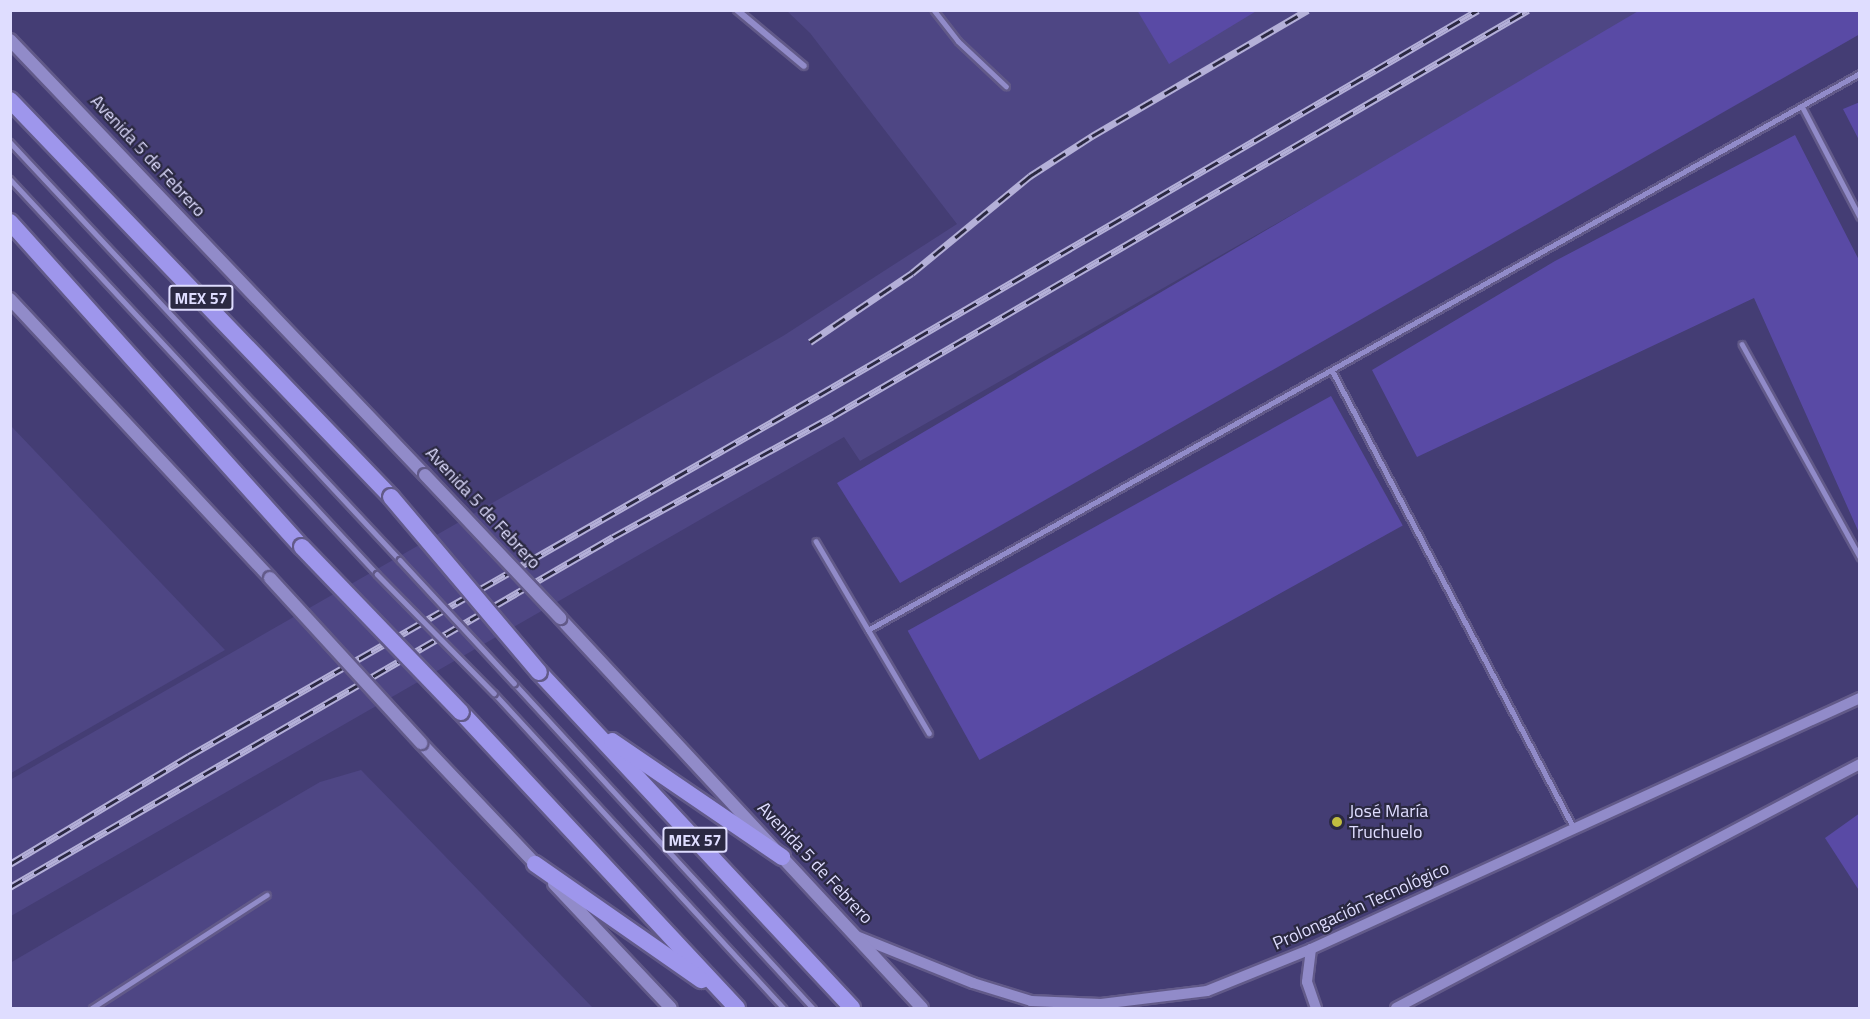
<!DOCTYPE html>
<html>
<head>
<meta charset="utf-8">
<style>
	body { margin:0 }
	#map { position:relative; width:1870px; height:1019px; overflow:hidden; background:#443d74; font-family:"Titillium Web",sans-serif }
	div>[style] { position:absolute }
	.built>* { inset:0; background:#4e4684 }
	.building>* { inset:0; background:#594aa5; transform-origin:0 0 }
	.roads { filter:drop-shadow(2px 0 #625a89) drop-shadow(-2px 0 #625a89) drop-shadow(0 2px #625a89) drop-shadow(0 -2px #625a89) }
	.service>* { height:4.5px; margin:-2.25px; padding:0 2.25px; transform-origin:2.25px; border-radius:2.25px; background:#918bc9 }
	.minor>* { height:6px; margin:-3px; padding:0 3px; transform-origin:3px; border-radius:3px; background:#918bc9 }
	.tertiary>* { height:10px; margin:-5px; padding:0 5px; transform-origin:5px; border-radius:5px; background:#918bc9 }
	.secondary>* { height:12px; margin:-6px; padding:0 6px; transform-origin:6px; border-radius:6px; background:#918bc9 }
	.trunk>* { height:16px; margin:-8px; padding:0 8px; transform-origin:8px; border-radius:8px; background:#9e96ec }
	.rail>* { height:7px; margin-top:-3.5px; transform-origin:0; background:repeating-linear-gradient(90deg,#2b2942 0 14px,#b4b0d8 0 28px); box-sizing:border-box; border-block:2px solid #b4b0d8 }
	.bridges { filter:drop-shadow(2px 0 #625a89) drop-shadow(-2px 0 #625a89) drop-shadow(0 2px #625a89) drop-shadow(0 -2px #625a89) }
	.service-bridge>* { height:4.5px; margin:-2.25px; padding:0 2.25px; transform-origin:2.25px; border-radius:2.25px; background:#918bc9 }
	.secondary-bridge>* { height:12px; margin:-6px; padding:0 6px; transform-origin:6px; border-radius:6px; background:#918bc9 }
	.trunk-bridge>* { height:16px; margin:-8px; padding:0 8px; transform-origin:8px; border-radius:8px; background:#9e96ec }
	.dots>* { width:16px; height:16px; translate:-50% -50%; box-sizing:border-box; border:3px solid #2b2942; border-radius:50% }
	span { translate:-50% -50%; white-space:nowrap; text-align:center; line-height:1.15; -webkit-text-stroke:4.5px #2b2942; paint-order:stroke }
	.shield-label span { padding:2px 4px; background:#2b2942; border:2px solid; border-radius:4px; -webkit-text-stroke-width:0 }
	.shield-label { font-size:16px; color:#dfddff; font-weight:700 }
	.street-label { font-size:18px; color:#dfddff }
	.poi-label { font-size:18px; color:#dfddff }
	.left { translate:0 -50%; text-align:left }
	.frame { position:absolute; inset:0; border:12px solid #dfddff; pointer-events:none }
</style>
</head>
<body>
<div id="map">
	<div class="built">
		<i style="clip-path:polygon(787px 11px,1649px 11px,860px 461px,844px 437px,11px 916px,10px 780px,783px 336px,957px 224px,810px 33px)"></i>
		<i style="clip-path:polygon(11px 426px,225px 650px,11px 773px,10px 773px)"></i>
		<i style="clip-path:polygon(361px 770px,593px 1008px,11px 1008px,10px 963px,320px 782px)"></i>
	</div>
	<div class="building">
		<i style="clip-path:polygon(1137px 10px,1258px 10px,1169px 64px)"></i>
		<i style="clip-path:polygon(1640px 10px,1860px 10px,1860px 34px,900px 583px,837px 483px)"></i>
		<i style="clip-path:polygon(1860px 102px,1860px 142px,1843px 109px)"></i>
		<i style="clip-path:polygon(1795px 135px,1860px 262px,1860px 535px,1754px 298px,1417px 457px,1372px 370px,1555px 261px)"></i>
		<i style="left:1331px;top:396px;width:148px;height:484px;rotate:61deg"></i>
		<i style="clip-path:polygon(1860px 813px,1860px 892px,1825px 838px)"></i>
	</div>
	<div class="roads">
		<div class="service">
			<i style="left:934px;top:10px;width:39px;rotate:52deg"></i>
			<i style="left:958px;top:41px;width:66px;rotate:43.2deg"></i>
			<i style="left:1802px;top:106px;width:125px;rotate:62.4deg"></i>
			<i style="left:10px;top:142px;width:572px;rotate:46.98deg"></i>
			<i style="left:10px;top:179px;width:539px;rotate:47.1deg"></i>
			<i style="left:1742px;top:344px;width:244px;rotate:61deg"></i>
			<i style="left:1332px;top:370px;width:518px;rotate:62.15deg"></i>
			<i style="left:816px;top:541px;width:223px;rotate:59.5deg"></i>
			<i style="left:868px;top:630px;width:1138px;rotate:-29.31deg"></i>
			<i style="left:514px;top:683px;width:442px;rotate:47.4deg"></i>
			<i style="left:494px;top:693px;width:428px;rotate:47.4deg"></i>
			<i style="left:92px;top:1008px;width:208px;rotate:-32.9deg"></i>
		</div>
		<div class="minor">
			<i style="left:737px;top:10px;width:87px;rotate:39.9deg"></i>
		</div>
		<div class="tertiary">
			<i style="left:856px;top:936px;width:126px;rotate:21.9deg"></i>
			<i style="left:973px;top:983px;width:61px;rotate:17.2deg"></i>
			<i style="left:1031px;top:1001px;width:70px;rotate:2.5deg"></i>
			<i style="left:1101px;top:1004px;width:107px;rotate:-7deg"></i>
			<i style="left:1207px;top:991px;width:112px;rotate:-22deg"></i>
			<i style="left:1311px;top:949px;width:604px;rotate:-24.57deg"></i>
			<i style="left:1311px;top:949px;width:33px;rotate:97deg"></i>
			<i style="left:1307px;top:982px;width:28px;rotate:71deg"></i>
			<i style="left:1396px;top:1008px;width:524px;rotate:-27.74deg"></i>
		</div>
		<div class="secondary">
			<i style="left:10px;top:40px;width:601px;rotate:46.35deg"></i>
			<i style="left:10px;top:299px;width:381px;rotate:47deg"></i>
			<i style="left:560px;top:618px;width:532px;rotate:47.13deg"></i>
			<i style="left:421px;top:743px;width:173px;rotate:46.6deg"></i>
			<i style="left:554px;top:884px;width:170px;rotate:46.7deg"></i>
		</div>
		<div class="trunk">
			<i style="left:10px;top:100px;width:550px;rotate:46.18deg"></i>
			<i style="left:10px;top:222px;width:437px;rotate:48.1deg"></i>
			<i style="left:539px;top:672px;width:459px;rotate:47deg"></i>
			<i style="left:461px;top:712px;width:405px;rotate:47deg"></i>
			<i style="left:612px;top:741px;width:206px;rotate:34.3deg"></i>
			<i style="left:535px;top:864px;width:203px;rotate:34.9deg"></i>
		</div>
	</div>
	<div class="rail">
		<i style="left:810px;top:342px;width:123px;rotate:-34.1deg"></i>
		<i style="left:912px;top:273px;width:153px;rotate:-39.4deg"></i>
		<i style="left:1030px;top:176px;width:74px;rotate:-32.8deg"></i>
		<i style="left:1092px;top:136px;width:250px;rotate:-30.3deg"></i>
		<i style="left:10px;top:864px;width:209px;rotate:-31.1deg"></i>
		<i style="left:189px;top:756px;width:726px;rotate:-29.81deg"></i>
		<i style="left:819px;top:395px;width:763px;rotate:-30.29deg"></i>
		<i style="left:10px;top:887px;width:697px;rotate:-30.13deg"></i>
		<i style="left:613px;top:537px;width:251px;rotate:-28.8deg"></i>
		<i style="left:833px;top:416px;width:805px;rotate:-30.29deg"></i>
	</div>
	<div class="bridges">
		<div class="service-bridge">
			<i style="left:400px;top:560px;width:168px;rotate:47.2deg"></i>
			<i style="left:377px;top:574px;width:167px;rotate:45.5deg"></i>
		</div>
		<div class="secondary-bridge">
			<i style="left:425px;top:475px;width:197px;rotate:46.6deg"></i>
			<i style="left:270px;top:578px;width:224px;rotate:47.5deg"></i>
		</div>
		<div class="trunk-bridge">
			<i style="left:391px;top:497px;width:229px;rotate:49.8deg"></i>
			<i style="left:302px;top:547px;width:229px;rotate:46.1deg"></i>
		</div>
	</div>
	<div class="dots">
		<i style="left:1337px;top:822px;background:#c1bd40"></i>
	</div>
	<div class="shield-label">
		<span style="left:201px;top:298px">MEX 57</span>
		<span style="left:695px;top:840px">MEX 57</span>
	</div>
	<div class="street-label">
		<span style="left:148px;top:156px;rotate:47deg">Avenida 5 de Febrero</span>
		<span style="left:483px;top:508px;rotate:47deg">Avenida 5 de Febrero</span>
		<span style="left:815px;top:863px;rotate:47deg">Avenida 5 de Febrero</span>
		<span style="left:1361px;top:906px;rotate:-24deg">Prolongación Tecnológico</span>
	</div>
	<div class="poi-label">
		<span class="left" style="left:1349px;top:822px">José María<br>Truchuelo</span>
	</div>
	<div class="frame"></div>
</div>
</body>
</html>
